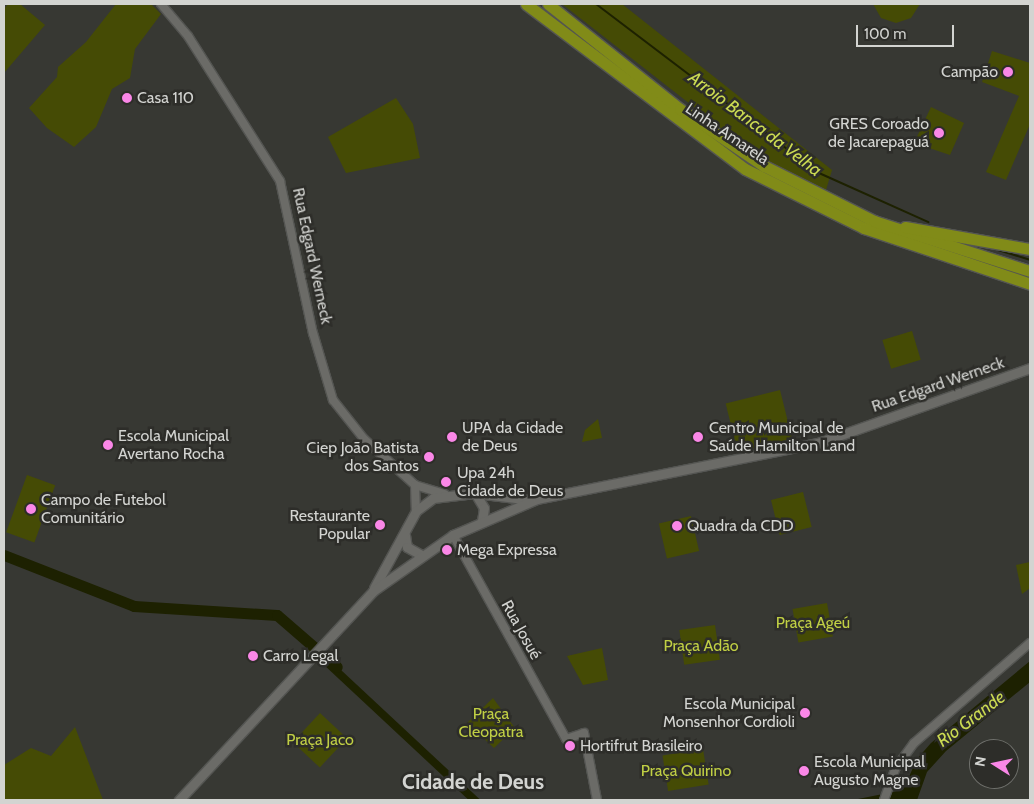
<!DOCTYPE html>
<html>
<head>
<meta charset="utf-8">
<style>
	body { margin:0 }
	#map { position:relative; width:1034px; height:804px; overflow:hidden; background:#373833; font-family:Cabin,sans-serif }
	div>[style] { position:absolute }
	.green>* { inset:0; background:#454b05; transform-origin:0 0 }
	.water>* { inset:0; background:#1d2101; transform-origin:0 0 }
	.stream>* { height:2px; margin:-1px; padding:0 1px; transform-origin:1px; border-radius:1px; background:#1d2101 }
	.river>* { height:11px; margin:-5.5px; padding:0 5.5px; transform-origin:5.5px; border-radius:5.5px; background:#1d2101 }
	.roads { filter:drop-shadow(1px 0 #545552) drop-shadow(-1px 0 #545552) drop-shadow(0 1px #545552) drop-shadow(0 -1px #545552) }
	.tertiary>* { height:8px; margin:-4px; padding:0 4px; transform-origin:4px; border-radius:4px; background:#6b6b67 }
	.secondary>* { height:9px; margin:-4.5px; padding:0 4.5px; transform-origin:4.5px; border-radius:4.5px; background:#6b6b67 }
	.motorway>* { height:11px; margin:-5.5px; padding:0 5.5px; transform-origin:5.5px; border-radius:5.5px; background:#818b18 }
	.dots>* { width:14px; height:14px; translate:-50% -50%; box-sizing:border-box; border:2px solid #2d2d29; border-radius:50% }
	span { translate:-50% -50%; white-space:nowrap; text-align:center; line-height:1.15; -webkit-text-stroke:5px #2d2d29; paint-order:stroke }
	.poi-label { font-size:16px; color:#d3d4d1 }
	.right { translate:-100% -50%; text-align:right }
	.left { translate:0 -50%; text-align:left }
	.street-label { font-size:16px; color:#d3d4d1 }
	.park-label { font-size:16px; color:#c0cf44 }
	.water-label { font-size:18px; color:#cbda52; font-style:italic }
	.district-label { font-size:21px; color:#d3d4d1; font-weight:700 }
	.frame { position:absolute; inset:0; border:5px solid #d3d4d1; pointer-events:none }
	.north { position:absolute; left:969px; top:739px; width:50px; height:50px; box-sizing:border-box; background:#2d2d29; border:1px solid #6f706c; border-radius:50%; rotate:280deg; font-size:14px; font-weight:700; line-height:20px; text-align:center; color:#d3d4d1 }
	.north::after { content:''; display:block; margin:auto; width:18px; height:22px; background:#fa87e7; clip-path:polygon(50% 0,100% 100%,50% 72%,0 100%) }
	.scale { position:absolute; left:856px; top:25px; width:98px; height:22px; box-sizing:border-box; border:2px solid #d3d4d1; border-top:0; padding-left:6px; font-size:15px; line-height:18px; white-space:nowrap; color:#d3d4d1; -webkit-text-stroke:4px #2d2d29; paint-order:stroke }
</style>
</head>
<body>
<div id="map">
	<div class="green">
		<i style="clip-path:polygon(8px 4px,20px 4px,45px 25px,4px 73px,4px 9px)"></i>
		<i style="clip-path:polygon(116px 4px,151px 4px,161px 14px,135px 49px,130px 78px,112px 89px,96px 127px,74px 147px,47px 128px,29px 108px,57px 77px,58px 67px,86px 42px)"></i>
		<i style="clip-path:polygon(562px 4px,622px 4px,832px 170px,826px 190px,810px 189px,768px 165px)"></i>
		<i style="clip-path:polygon(873px 4px,920px 4px,911px 18px,896px 23px,881px 18px)"></i>
		<i style="clip-path:polygon(992px 51px,1030px 63px,1030px 124px,1006px 180px,986px 172px,1019px 96px,982px 82px)"></i>
		<i style="clip-path:polygon(396px 98px,413px 124px,420px 158px,346px 173px,328px 137px)"></i>
		<i style="clip-path:polygon(931px 107px,964px 123px,950px 155px,914px 143px)"></i>
		<i style="left:912px;top:331px;width:30px;height:31px;rotate:73deg"></i>
		<i style="left:780px;top:390px;width:50px;height:56px;rotate:76deg"></i>
		<i style="clip-path:polygon(598px 419px,602px 438px,582px 442px,585px 430px)"></i>
		<i style="left:27px;top:475px;width:30px;height:61px;rotate:20deg"></i>
		<i style="left:803px;top:492px;width:36px;height:33px;rotate:76deg"></i>
		<i style="left:691px;top:516px;width:36px;height:33px;rotate:77deg"></i>
		<i style="clip-path:polygon(1030px 562px,1030px 588px,1022px 594px,1016px 565px)"></i>
		<i style="left:827px;top:603px;width:34px;height:35px;rotate:80deg"></i>
		<i style="left:715px;top:625px;width:35px;height:36px;rotate:82deg"></i>
		<i style="clip-path:polygon(602px 648px,608px 680px,583px 685px,567px 656px)"></i>
		<i style="clip-path:polygon(493px 698px,515px 728px,494px 748px,467px 723px)"></i>
		<i style="left:320px;top:713px;width:37px;height:40px;rotate:43deg"></i>
		<i style="clip-path:polygon(75px 727px,103px 800px,4px 800px,4px 765px,31px 748px,51px 756px)"></i>
		<i style="left:703px;top:749px;width:36px;height:41px;rotate:81deg"></i>
	</div>
	<div class="water">
		<i style="left:326px;top:656px;width:212px;height:8px;rotate:43deg"></i>
		<i style="clip-path:polygon(1030px 661px,1030px 682px,946px 751px,927px 772px,917px 800px,853px 800px,903px 790px,917px 759px,931px 743px)"></i>
	</div>
	<div class="stream">
		<i style="left:596px;top:4px;width:280px;rotate:37.2deg"></i>
		<i style="left:819px;top:173px;width:120px;rotate:24.2deg"></i>
		<i style="left:998px;top:250px;width:34px;rotate:17deg"></i>
	</div>
	<div class="river">
		<i style="left:4px;top:555px;width:140px;rotate:21.4deg"></i>
		<i style="left:134px;top:606px;width:143px;rotate:3.6deg"></i>
		<i style="left:277px;top:615px;width:79px;rotate:40.9deg"></i>
	</div>
	<div class="roads">
		<div class="tertiary">
			<i style="left:161px;top:4px;width:42px;rotate:49.8deg"></i>
			<i style="left:188px;top:36px;width:172px;rotate:57.6deg"></i>
			<i style="left:280px;top:181px;width:156px;rotate:77.8deg"></i>
			<i style="left:313px;top:333px;width:70px;rotate:73.4deg"></i>
			<i style="left:333px;top:400px;width:50px;rotate:51.5deg"></i>
			<i style="left:364px;top:439px;width:69px;rotate:42deg"></i>
			<i style="left:415px;top:485px;width:31px;rotate:17deg"></i>
			<i style="left:415px;top:485px;width:26px;rotate:88deg"></i>
			<i style="left:453px;top:535px;width:233px;rotate:61deg"></i>
			<i style="left:566px;top:739px;width:19px;rotate:-18deg"></i>
			<i style="left:584px;top:733px;width:68px;rotate:79deg"></i>
			<i style="left:884px;top:800px;width:33px;rotate:-70deg"></i>
			<i style="left:895px;top:769px;width:32px;rotate:-54deg"></i>
			<i style="left:914px;top:743px;width:153px;rotate:-40.8deg"></i>
		</div>
		<div class="secondary">
			<i style="left:475px;top:493px;width:17px;rotate:59deg"></i>
			<i style="left:484px;top:508px;width:13px;rotate:99deg"></i>
			<i style="left:405px;top:535px;width:12px;rotate:81deg"></i>
			<i style="left:407px;top:547px;width:18px;rotate:29deg"></i>
			<i style="left:374px;top:588px;width:88px;rotate:-61.4deg"></i>
			<i style="left:416px;top:511px;width:21px;rotate:-37deg"></i>
			<i style="left:433px;top:498px;width:42px;rotate:-6.8deg"></i>
			<i style="left:475px;top:493px;width:57px;rotate:7deg"></i>
			<i style="left:179px;top:800px;width:285px;rotate:-47.1deg"></i>
			<i style="left:373px;top:591px;width:98px;rotate:-35deg"></i>
			<i style="left:453px;top:535px;width:91px;rotate:-23.2deg"></i>
			<i style="left:537px;top:499px;width:287px;rotate:-11.3deg"></i>
			<i style="left:818px;top:443px;width:225px;rotate:-19.5deg"></i>
		</div>
		<div class="motorway">
			<i style="left:526px;top:4px;width:274px;rotate:37deg"></i>
			<i style="left:745px;top:169px;width:133px;rotate:26.4deg"></i>
			<i style="left:864px;top:228px;width:175px;rotate:18.6deg"></i>
			<i style="left:548px;top:4px;width:169px;rotate:38.5deg"></i>
			<i style="left:680px;top:109px;width:102px;rotate:34.2deg"></i>
			<i style="left:764px;top:166px;width:123px;rotate:26.6deg"></i>
			<i style="left:874px;top:221px;width:164px;rotate:17.8deg"></i>
			<i style="left:905px;top:227px;width:127px;rotate:10deg"></i>
		</div>
	</div>
	<div class="dots">
		<i style="left:1008px;top:72px;background:#fa87e7"></i>
		<i style="left:127px;top:98px;background:#fa87e7"></i>
		<i style="left:939px;top:133px;background:#fa87e7"></i>
		<i style="left:452px;top:437px;background:#fa87e7"></i>
		<i style="left:698px;top:437px;background:#fa87e7"></i>
		<i style="left:108px;top:445px;background:#fa87e7"></i>
		<i style="left:429px;top:457px;background:#fa87e7"></i>
		<i style="left:446px;top:482px;background:#fa87e7"></i>
		<i style="left:31px;top:509px;background:#fa87e7"></i>
		<i style="left:380px;top:525px;background:#fa87e7"></i>
		<i style="left:677px;top:526px;background:#fa87e7"></i>
		<i style="left:447px;top:550px;background:#fa87e7"></i>
		<i style="left:253px;top:656px;background:#fa87e7"></i>
		<i style="left:805px;top:713px;background:#fa87e7"></i>
		<i style="left:570px;top:746px;background:#fa87e7"></i>
		<i style="left:804px;top:771px;background:#fa87e7"></i>
	</div>
	<div class="poi-label">
		<span class="right" style="left:998px;top:72px">Campão</span>
		<span class="left" style="left:137px;top:98px">Casa 110</span>
		<span class="right" style="left:929px;top:133px">GRES Coroado<br>de Jacarepaguá</span>
		<span class="left" style="left:462px;top:437px">UPA da Cidade<br>de Deus</span>
		<span class="left" style="left:709px;top:437px">Centro Municipal de<br>Saúde Hamilton Land</span>
		<span class="left" style="left:118px;top:445px">Escola Municipal<br>Avertano Rocha</span>
		<span class="right" style="left:419px;top:457px">Ciep João Batista<br>dos Santos</span>
		<span class="left" style="left:457px;top:482px">Upa 24h<br>Cidade de Deus</span>
		<span class="left" style="left:41px;top:509px">Campo de Futebol<br>Comunitário</span>
		<span class="right" style="left:370px;top:525px">Restaurante<br>Popular</span>
		<span class="left" style="left:687px;top:526px">Quadra da CDD</span>
		<span class="left" style="left:457px;top:550px">Mega Expressa</span>
		<span class="left" style="left:263px;top:656px">Carro Legal</span>
		<span class="right" style="left:795px;top:713px">Escola Municipal<br>Monsenhor Cordioli</span>
		<span class="left" style="left:580px;top:746px">Hortifrut Brasileiro</span>
		<span class="left" style="left:814px;top:771px">Escola Municipal<br>Augusto Magne</span>
	</div>
	<div class="street-label">
		<span style="left:727px;top:134px;rotate:34deg">Linha Amarela</span>
		<span style="left:312px;top:256px;rotate:78deg">Rua Edgard Werneck</span>
		<span style="left:938px;top:385px;rotate:-19deg">Rua Edgard Werneck</span>
		<span style="left:521px;top:630px;rotate:61deg">Rua Josué</span>
	</div>
	<div class="park-label">
		<span style="left:813px;top:623px">Praça Ageú</span>
		<span style="left:701px;top:646px">Praça Adão</span>
		<span style="left:491px;top:723px">Praça<br>Cleopatra</span>
		<span style="left:320px;top:740px">Praça Jaco</span>
		<span style="left:686px;top:771px">Praça Quirino</span>
	</div>
	<div class="water-label">
		<span style="left:755px;top:124px;rotate:37deg">Arroio Banca da Velha</span>
		<span style="left:971px;top:719px;rotate:-37deg">Rio Grande</span>
	</div>
	<div class="district-label">
		<span style="left:473px;top:782px">Cidade de Deus</span>
	</div>
	<div class="frame"></div>
	<div class="north">N</div>
	<div class="scale">100 m</div>
</div>
</body>
</html>
